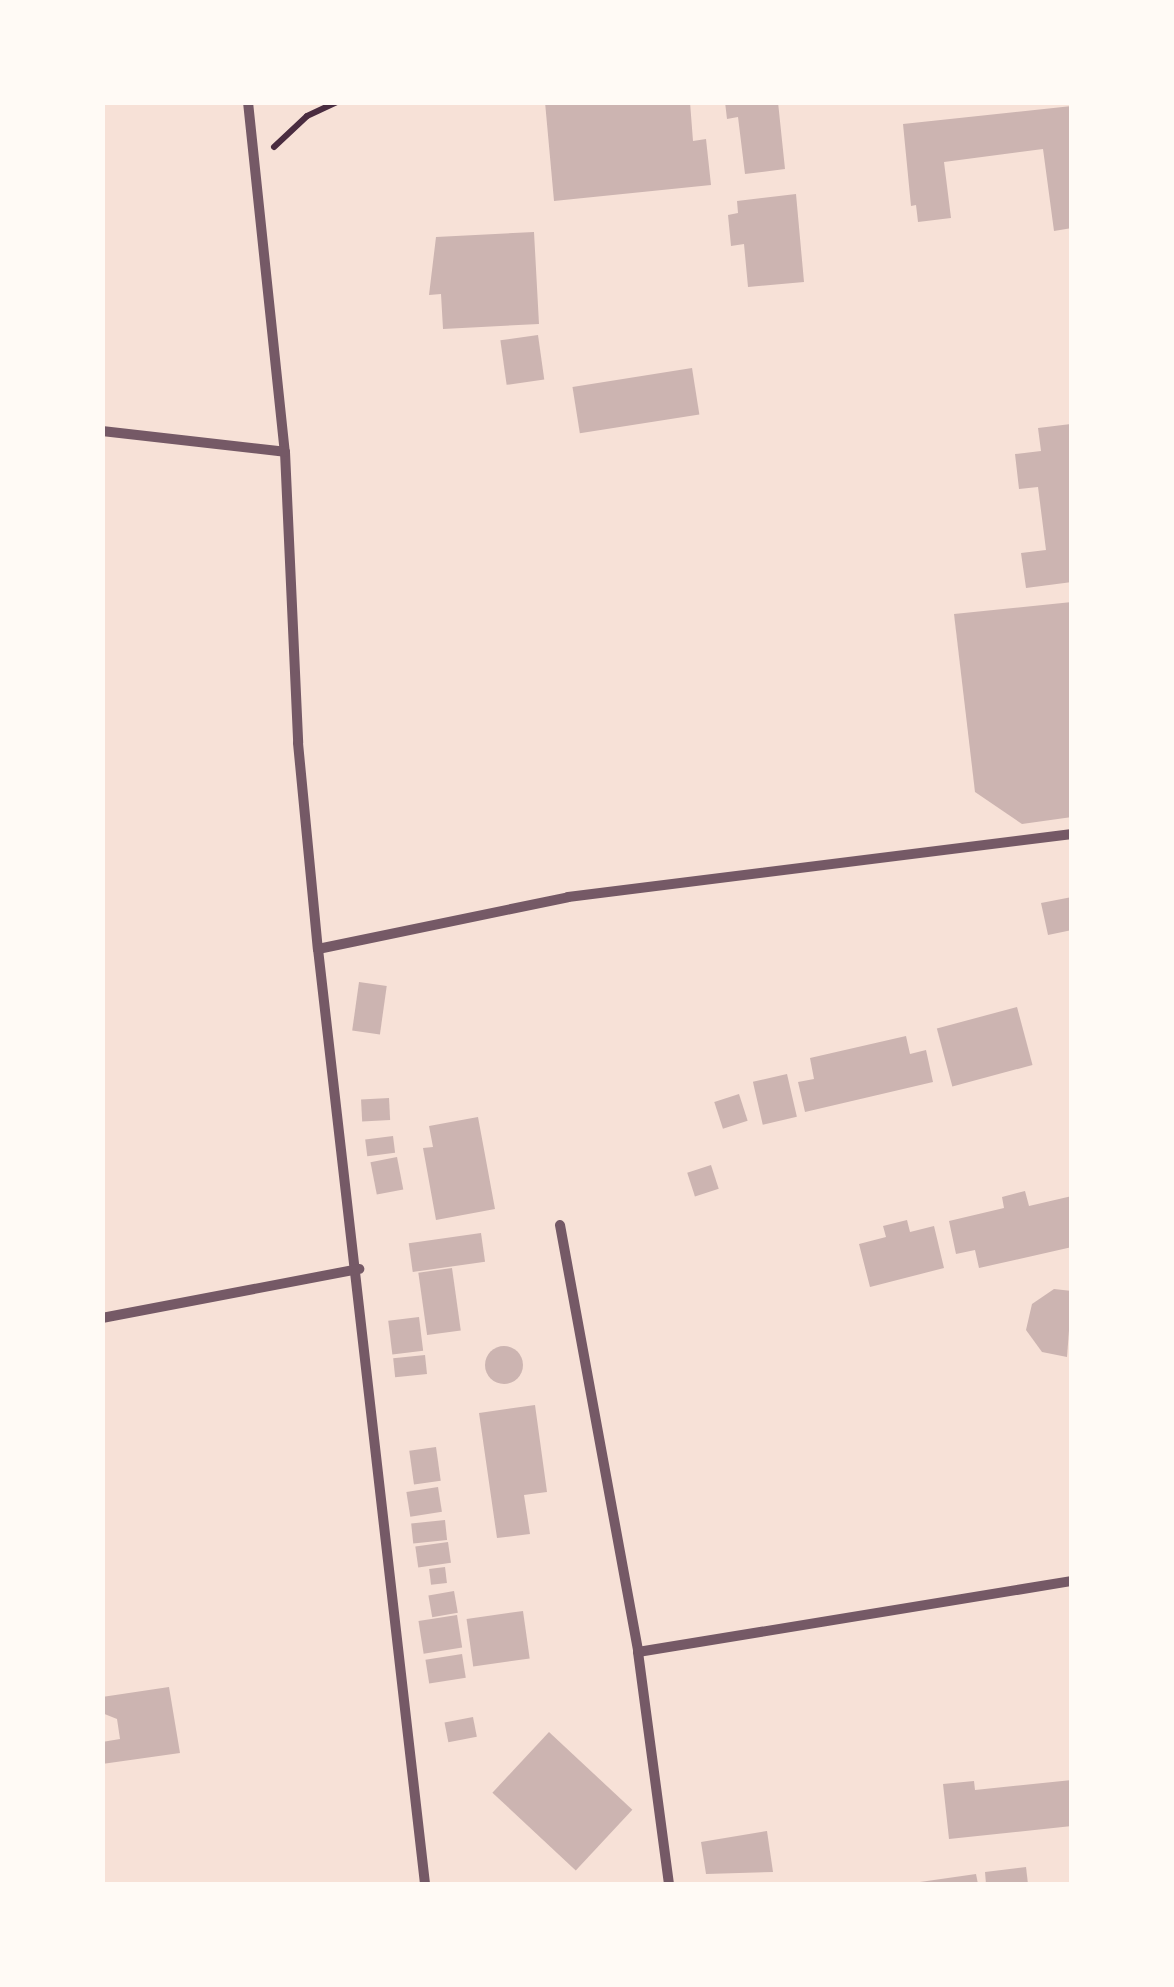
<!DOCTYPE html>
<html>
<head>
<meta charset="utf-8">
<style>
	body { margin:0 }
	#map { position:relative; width:1174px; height:1987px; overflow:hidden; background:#f7e1d7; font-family:Spectral,serif }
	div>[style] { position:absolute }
	.building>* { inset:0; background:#ccb4b1; transform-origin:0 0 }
	.round { border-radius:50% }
	.path>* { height:6px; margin:-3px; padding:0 3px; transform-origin:3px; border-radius:3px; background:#4a2c40 }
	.minor>* { height:10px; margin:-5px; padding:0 5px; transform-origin:5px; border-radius:5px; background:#755966 }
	span { translate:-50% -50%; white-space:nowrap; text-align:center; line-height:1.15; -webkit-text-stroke:9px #fffaf5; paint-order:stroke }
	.frame { position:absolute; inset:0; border:105px solid #fffaf5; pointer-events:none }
</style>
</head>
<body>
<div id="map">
	<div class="building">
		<i style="clip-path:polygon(545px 102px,690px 102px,693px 141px,706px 139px,711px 185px,554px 201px)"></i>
		<i style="clip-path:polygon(725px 102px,778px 102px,785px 169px,745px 174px,738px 117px,727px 119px)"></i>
		<i style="clip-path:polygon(1072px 106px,1072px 228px,1054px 231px,1043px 149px,944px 162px,951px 218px,918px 222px,916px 205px,911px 206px,903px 124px)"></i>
		<i style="clip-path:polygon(796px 194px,804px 282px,748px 287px,744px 244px,731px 246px,728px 215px,738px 213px,737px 201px)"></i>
		<i style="clip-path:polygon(534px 232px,539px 324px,443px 329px,441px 294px,429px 295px,436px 237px)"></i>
		<i style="left:538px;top:335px;width:45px;height:38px;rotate:82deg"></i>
		<i style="left:692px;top:368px;width:47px;height:121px;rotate:81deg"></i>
		<i style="clip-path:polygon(1071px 424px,1072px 582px,1026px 588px,1021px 553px,1046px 550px,1038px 487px,1019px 489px,1015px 454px,1041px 451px,1038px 428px)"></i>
		<i style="clip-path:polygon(1072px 602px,1072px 817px,1022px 824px,975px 792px,954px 614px)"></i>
		<i style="clip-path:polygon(1072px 897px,1072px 930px,1048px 935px,1041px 903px)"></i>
		<i style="left:359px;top:982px;width:28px;height:49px;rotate:8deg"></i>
		<i style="left:1017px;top:1007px;width:60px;height:83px;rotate:75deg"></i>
		<i style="clip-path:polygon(906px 1036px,910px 1054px,926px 1050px,933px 1082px,805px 1112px,798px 1082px,814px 1079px,810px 1058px)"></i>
		<i style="left:787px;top:1074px;width:44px;height:35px;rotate:77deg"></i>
		<i style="left:739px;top:1094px;width:28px;height:26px;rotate:72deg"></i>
		<i style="left:389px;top:1098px;width:22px;height:28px;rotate:87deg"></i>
		<i style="clip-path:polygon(478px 1117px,495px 1209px,436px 1220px,423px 1148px,433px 1147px,429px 1126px)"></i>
		<i style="left:393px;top:1136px;width:17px;height:28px;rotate:83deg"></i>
		<i style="left:397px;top:1157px;width:33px;height:27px;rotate:79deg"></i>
		<i style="left:711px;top:1165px;width:25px;height:25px;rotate:72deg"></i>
		<i style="clip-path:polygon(1025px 1191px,1029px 1206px,1072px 1196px,1072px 1247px,979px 1268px,975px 1250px,956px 1254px,949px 1221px,1004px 1208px,1002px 1197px)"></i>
		<i style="clip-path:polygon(907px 1220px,910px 1232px,934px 1226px,944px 1268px,870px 1287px,859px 1244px,886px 1237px,883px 1226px)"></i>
		<i style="left:481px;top:1233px;width:29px;height:73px;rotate:82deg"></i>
		<i style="left:452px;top:1268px;width:63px;height:34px;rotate:82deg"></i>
		<i style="clip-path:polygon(1054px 1289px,1072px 1291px,1067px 1357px,1042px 1352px,1026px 1330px,1032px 1304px)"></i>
		<i style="left:419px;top:1317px;width:34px;height:31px;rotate:83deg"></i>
		<i class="round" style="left:485px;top:1346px;width:38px;height:38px"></i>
		<i style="left:425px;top:1355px;width:19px;height:32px;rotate:84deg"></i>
		<i style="clip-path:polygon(535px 1405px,547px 1492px,524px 1495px,530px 1534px,497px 1538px,479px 1413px)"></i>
		<i style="left:436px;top:1447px;width:34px;height:27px;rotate:82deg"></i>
		<i style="left:438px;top:1487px;width:25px;height:32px;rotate:81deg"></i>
		<i style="left:445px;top:1520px;width:20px;height:34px;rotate:84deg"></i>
		<i style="left:448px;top:1542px;width:21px;height:33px;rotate:82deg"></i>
		<i style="left:445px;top:1567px;width:16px;height:16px;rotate:83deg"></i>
		<i style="left:454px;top:1591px;width:22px;height:26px;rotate:80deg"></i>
		<i style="left:523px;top:1611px;width:48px;height:57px;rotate:82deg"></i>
		<i style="left:457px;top:1615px;width:33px;height:39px;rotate:81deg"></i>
		<i style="left:462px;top:1654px;width:24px;height:37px;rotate:81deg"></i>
		<i style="clip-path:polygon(169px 1687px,180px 1753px,102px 1764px,102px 1742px,120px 1739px,117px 1719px,102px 1713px,102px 1697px)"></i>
		<i style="left:473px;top:1717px;width:20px;height:29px;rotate:79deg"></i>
		<i style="left:549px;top:1732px;width:114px;height:83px;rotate:43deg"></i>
		<i style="clip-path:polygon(1072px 1780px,1072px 1826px,949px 1839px,943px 1784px,974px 1781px,975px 1790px)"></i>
		<i style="clip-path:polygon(767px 1831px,773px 1872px,706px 1874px,701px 1842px)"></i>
		<i style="clip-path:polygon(1026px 1867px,1028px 1884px,986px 1884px,985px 1872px)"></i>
		<i style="clip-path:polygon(976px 1874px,978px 1884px,921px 1884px,920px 1882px)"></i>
	</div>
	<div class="path">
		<i style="left:274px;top:147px;width:45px;rotate:-43.2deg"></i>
		<i style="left:307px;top:116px;width:33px;rotate:-25deg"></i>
	</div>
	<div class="minor">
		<i style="left:248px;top:102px;width:352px;rotate:84deg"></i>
		<i style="left:285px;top:452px;width:291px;rotate:87.4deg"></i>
		<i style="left:298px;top:743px;width:207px;rotate:84.5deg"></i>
		<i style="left:318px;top:949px;width:941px;rotate:83.47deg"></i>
		<i style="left:102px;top:431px;width:184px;rotate:6.5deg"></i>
		<i style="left:318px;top:949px;width:255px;rotate:-11.7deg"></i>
		<i style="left:568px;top:897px;width:508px;rotate:-7.13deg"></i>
		<i style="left:560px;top:1225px;width:434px;rotate:79.6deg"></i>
		<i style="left:638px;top:1652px;width:234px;rotate:82.4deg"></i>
		<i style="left:102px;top:1318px;width:262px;rotate:-10.8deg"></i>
		<i style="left:638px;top:1652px;width:440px;rotate:-9.3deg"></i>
	</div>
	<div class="frame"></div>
</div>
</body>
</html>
